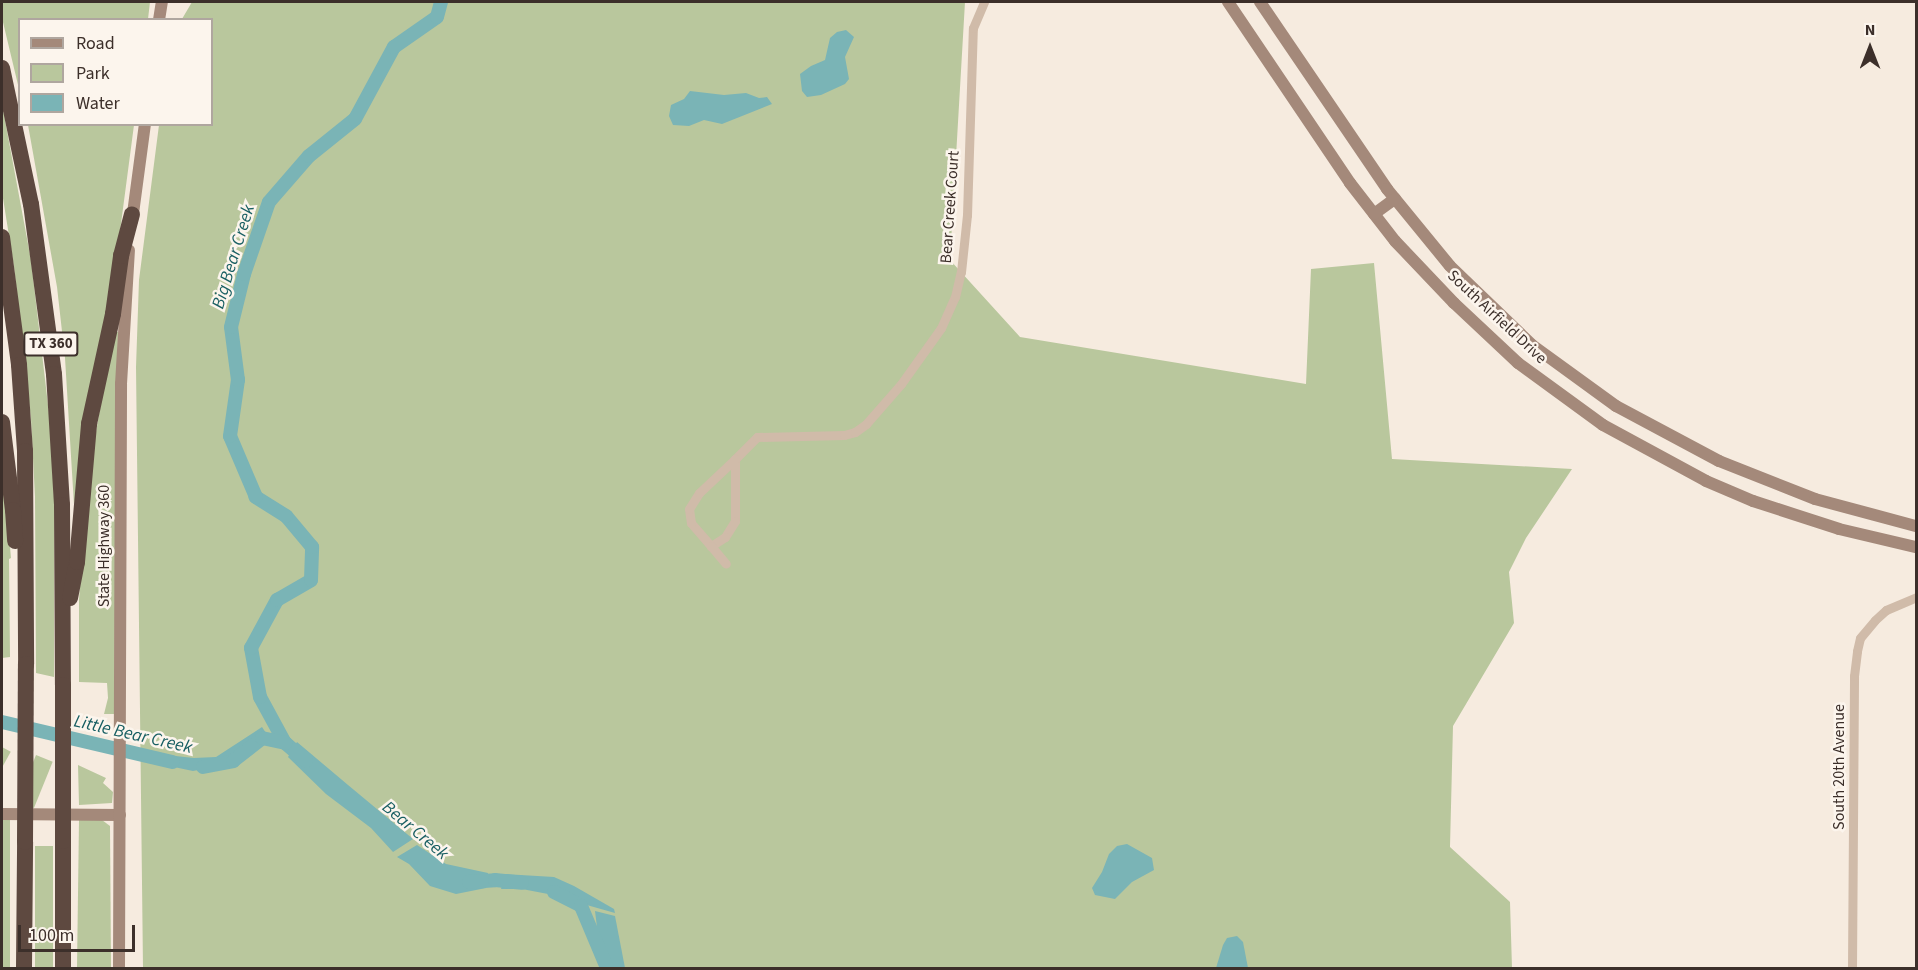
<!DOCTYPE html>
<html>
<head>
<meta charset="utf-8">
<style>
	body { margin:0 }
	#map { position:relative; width:1918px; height:970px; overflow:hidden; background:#f6ebdf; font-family:"Source Sans 3",sans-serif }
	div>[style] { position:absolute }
	.green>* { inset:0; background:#b9c79d; transform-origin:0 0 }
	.water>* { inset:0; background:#7ab4b6 }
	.river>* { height:14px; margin:-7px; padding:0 7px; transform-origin:7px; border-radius:7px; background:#7ab4b6 }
	.minor>* { height:9px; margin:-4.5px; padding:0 4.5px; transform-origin:4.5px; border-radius:4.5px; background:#d0bba9 }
	.secondary>* { height:12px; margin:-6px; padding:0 6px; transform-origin:6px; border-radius:6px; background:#a4897a }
	.motorway>* { height:16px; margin:-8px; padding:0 8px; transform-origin:8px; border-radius:8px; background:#5e4940 }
	.motorway-bridge>* { height:16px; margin:-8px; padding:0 8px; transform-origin:8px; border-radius:8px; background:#5e4940 }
	span { translate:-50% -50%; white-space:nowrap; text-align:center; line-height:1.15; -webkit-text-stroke:5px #fcf5ed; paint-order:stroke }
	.shield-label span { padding:2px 4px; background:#fcf5ed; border:2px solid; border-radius:4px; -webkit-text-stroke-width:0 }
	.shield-label { font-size:15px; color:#3c2f2a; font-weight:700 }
	.street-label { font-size:16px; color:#3c2f2a }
	.water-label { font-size:18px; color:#195f63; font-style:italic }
	.frame { position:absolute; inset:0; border:3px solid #3c2f2a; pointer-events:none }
	.legend { position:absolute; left:18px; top:18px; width:195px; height:108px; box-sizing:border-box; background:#fcf5ed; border:2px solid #afa69f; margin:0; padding:8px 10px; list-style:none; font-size:18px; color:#3c2f2a }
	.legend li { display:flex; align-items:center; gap:12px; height:30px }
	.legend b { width:30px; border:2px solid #afa69f }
	.north { position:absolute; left:1840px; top:18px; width:60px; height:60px; -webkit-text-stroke:4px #fcf5ed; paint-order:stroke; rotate:0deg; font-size:16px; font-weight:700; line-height:24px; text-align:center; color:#3c2f2a }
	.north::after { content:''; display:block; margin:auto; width:21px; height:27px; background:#3c2f2a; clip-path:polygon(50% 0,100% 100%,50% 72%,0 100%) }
	.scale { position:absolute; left:18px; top:925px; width:117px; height:27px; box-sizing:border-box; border:3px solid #3c2f2a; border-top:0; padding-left:8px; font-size:18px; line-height:21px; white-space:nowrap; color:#3c2f2a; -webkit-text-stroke:4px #fcf5ed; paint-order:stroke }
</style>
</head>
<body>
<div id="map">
	<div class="green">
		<i style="clip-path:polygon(2px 2px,150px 2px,148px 19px,20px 20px,19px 89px,2px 18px)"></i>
		<i style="clip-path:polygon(192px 2px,965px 2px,950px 260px,1020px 337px,1306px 384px,1311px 269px,1374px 263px,1392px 459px,1572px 469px,1526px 538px,1509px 572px,1514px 623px,1453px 726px,1450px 847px,1510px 902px,1512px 968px,143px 968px,136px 367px,139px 280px,159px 125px,212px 124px,212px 20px,182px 19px)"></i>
		<i style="clip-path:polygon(2px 104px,31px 260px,50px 422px,54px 497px,54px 677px,36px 673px,35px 497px,31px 419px,14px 267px,2px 192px)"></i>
		<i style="clip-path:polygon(28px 125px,134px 125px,112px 292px,74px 505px,65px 358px,57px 287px)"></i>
		<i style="clip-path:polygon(113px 332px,118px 332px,114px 714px,104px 714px,108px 698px,107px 683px,79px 682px,79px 600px,88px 479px)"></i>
		<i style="clip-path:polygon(2px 455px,11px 558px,9px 559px,10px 657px,2px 658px)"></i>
		<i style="left:2px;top:747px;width:10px;height:57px;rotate:29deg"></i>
		<i style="left:36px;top:755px;width:18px;height:50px;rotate:22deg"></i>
		<i style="clip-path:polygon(78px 765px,106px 778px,103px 783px,113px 792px,112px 803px,79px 805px)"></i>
		<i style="left:10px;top:819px;width:149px;height:8px;rotate:90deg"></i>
		<i style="clip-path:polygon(79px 820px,102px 820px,110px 826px,111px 968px,77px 968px)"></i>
		<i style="left:53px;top:846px;width:122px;height:18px;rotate:90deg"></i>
	</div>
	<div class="water">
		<i style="clip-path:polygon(846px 30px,854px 37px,845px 57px,849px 79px,845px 84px,821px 95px,807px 97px,802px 91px,800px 74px,811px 66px,825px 60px,830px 38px,837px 32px)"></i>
		<i style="clip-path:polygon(690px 91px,724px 95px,746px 93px,759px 98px,767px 97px,772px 104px,722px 124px,704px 120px,689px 126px,673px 125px,669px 116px,671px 105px,684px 99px)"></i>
		<i style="clip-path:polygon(262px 727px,268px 736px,214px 767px,193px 771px,155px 763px,157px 754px,194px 758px,216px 757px)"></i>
		<i style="clip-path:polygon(297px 742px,348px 785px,413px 839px,393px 852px,371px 828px,326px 794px,288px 757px)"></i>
		<i style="clip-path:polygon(1127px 844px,1152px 858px,1154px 870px,1132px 882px,1115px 899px,1095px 895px,1092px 888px,1102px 872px,1109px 854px,1117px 846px)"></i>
		<i style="clip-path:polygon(417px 845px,446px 864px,488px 873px,486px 888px,456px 894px,430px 886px,409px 864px,397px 857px)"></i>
		<i style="clip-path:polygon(505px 874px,554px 877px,574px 886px,614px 909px,615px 913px,548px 894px,522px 889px,501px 889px)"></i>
		<i style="clip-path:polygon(595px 911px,615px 916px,625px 968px,602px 968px)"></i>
		<i style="clip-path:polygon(1237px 936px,1243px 942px,1248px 968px,1216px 968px,1223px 945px,1227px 938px)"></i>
	</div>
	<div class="river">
		<i style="left:2px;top:722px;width:175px;rotate:13.2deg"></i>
		<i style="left:306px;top:761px;width:28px;rotate:-139deg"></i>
		<i style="left:285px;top:743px;width:52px;rotate:-118.5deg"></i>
		<i style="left:260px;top:697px;width:50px;rotate:-100.4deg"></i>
		<i style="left:251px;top:648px;width:55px;rotate:-61.6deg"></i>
		<i style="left:277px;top:600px;width:39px;rotate:-30deg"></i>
		<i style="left:311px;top:580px;width:33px;rotate:-88deg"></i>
		<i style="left:312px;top:547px;width:40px;rotate:-130deg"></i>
		<i style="left:286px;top:516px;width:36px;rotate:-148deg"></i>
		<i style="left:256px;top:497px;width:66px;rotate:-113.1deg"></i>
		<i style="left:230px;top:436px;width:57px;rotate:-81.9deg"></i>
		<i style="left:238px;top:380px;width:53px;rotate:-97.5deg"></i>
		<i style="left:231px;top:327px;width:55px;rotate:-76.2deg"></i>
		<i style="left:244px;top:274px;width:76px;rotate:-70.9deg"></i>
		<i style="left:269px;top:202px;width:61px;rotate:-49deg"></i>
		<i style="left:309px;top:156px;width:59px;rotate:-38.8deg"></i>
		<i style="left:355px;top:119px;width:82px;rotate:-61.6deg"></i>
		<i style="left:394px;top:47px;width:52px;rotate:-34.9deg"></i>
		<i style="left:437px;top:17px;width:16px;rotate:-75deg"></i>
		<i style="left:203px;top:767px;width:31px;rotate:-11deg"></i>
		<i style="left:233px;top:761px;width:37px;rotate:-38deg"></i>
		<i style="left:262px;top:738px;width:24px;rotate:12deg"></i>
		<i style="left:469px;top:882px;width:26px;rotate:-4deg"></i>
		<i style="left:495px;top:880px;width:27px;rotate:6deg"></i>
		<i style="left:554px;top:892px;width:30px;rotate:27deg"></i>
		<i style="left:581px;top:906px;width:67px;rotate:67.2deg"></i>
	</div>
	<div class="minor">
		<i style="left:735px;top:459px;width:31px;rotate:-45deg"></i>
		<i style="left:757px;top:437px;width:87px;rotate:-1.3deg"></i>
		<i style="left:844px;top:435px;width:11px;rotate:-15deg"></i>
		<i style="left:855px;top:432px;width:14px;rotate:-36deg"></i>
		<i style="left:866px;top:424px;width:53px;rotate:-48.8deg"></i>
		<i style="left:901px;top:384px;width:69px;rotate:-54.5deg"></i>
		<i style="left:941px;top:328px;width:34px;rotate:-66deg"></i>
		<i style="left:955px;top:297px;width:26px;rotate:-77deg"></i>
		<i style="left:961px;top:272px;width:57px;rotate:-84deg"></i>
		<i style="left:967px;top:215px;width:187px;rotate:-88.2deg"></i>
		<i style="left:973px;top:28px;width:28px;rotate:-67deg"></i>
		<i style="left:735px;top:459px;width:62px;rotate:90deg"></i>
		<i style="left:735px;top:521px;width:19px;rotate:122deg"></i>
		<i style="left:725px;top:537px;width:17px;rotate:147deg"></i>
		<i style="left:711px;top:546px;width:30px;rotate:-131deg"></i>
		<i style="left:691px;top:523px;width:14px;rotate:-98deg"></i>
		<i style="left:689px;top:509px;width:19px;rotate:-58deg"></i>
		<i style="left:699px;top:493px;width:50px;rotate:-43.4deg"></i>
		<i style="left:711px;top:546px;width:23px;rotate:50deg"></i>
		<i style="left:1852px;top:968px;width:292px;rotate:-89.6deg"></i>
		<i style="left:1854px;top:676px;width:25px;rotate:-83deg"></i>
		<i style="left:1857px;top:651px;width:13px;rotate:-77deg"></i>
		<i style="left:1860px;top:638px;width:23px;rotate:-50deg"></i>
		<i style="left:1875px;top:620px;width:15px;rotate:-42deg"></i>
		<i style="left:1886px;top:610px;width:33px;rotate:-23deg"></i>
	</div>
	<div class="secondary">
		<i style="left:1228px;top:2px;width:218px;rotate:56deg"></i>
		<i style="left:1350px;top:183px;width:73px;rotate:52.2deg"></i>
		<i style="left:1395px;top:241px;width:86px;rotate:46.4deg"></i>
		<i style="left:1454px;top:303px;width:88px;rotate:43.2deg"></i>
		<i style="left:1518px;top:363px;width:105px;rotate:36.1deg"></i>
		<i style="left:1603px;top:425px;width:117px;rotate:28.5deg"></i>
		<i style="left:1706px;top:481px;width:51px;rotate:23.1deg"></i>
		<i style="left:1753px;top:501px;width:90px;rotate:18deg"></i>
		<i style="left:1839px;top:529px;width:79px;rotate:13.2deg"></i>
		<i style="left:1260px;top:2px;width:226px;rotate:55.8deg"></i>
		<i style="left:1387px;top:189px;width:99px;rotate:50.7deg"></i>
		<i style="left:1450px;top:266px;width:114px;rotate:43.9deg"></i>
		<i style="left:1532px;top:345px;width:104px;rotate:36deg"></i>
		<i style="left:1616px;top:406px;width:117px;rotate:28.1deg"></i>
		<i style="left:1719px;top:461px;width:103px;rotate:21.6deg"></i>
		<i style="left:1815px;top:499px;width:105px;rotate:15deg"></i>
		<i style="left:159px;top:20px;width:18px;rotate:-81deg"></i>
		<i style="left:1374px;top:214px;width:26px;rotate:-36deg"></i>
		<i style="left:132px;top:221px;width:98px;rotate:-82.4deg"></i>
		<i style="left:2px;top:814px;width:118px;rotate:0.5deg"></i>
		<i style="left:119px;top:968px;width:584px;rotate:-89.8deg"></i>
		<i style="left:121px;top:384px;width:134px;rotate:-86.6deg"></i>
	</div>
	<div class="motorway">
		<i style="left:2px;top:68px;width:139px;rotate:78deg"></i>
		<i style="left:31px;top:204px;width:172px;rotate:82.3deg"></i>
		<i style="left:54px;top:374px;width:131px;rotate:86.5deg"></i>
		<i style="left:62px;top:505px;width:180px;rotate:89.7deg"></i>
		<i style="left:2px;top:237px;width:129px;rotate:82.4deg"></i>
		<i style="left:19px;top:365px;width:86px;rotate:86deg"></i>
		<i style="left:25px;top:451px;width:213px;rotate:89.7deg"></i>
		<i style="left:2px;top:422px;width:89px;rotate:82.9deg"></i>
		<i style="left:13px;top:510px;width:31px;rotate:86deg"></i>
		<i style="left:70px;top:598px;width:37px;rotate:-79deg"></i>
		<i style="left:77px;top:562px;width:139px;rotate:-85deg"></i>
		<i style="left:89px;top:424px;width:113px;rotate:-77.7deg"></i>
		<i style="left:113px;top:314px;width:59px;rotate:-82.1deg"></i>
		<i style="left:121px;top:256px;width:43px;rotate:-75.3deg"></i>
		<i style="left:63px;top:841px;width:127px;rotate:90deg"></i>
		<i style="left:24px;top:968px;width:126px;rotate:-89.5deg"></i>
	</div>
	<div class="motorway-bridge">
		<i style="left:63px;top:841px;width:156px;rotate:-90deg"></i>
		<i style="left:25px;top:842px;width:178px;rotate:-89.7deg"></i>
	</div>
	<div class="shield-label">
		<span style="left:51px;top:344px">TX 360</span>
	</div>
	<div class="street-label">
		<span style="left:950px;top:207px;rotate:-86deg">Bear Creek Court</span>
		<span style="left:1497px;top:317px;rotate:43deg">South Airfield Drive</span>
		<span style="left:104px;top:546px;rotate:-90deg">State Highway 360</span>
		<span style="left:1839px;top:767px;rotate:-90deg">South 20th Avenue</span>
	</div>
	<div class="water-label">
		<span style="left:234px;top:257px;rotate:-73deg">Big Bear Creek</span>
		<span style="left:133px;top:735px;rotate:13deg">Little Bear Creek</span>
		<span style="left:415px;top:831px;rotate:40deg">Bear Creek</span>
	</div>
	<div class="frame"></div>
	<ul class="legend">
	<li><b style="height:8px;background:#a4897a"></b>Road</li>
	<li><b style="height:16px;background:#b9c79d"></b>Park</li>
	<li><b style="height:16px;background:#7ab4b6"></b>Water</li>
	</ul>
	<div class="north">N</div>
	<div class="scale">100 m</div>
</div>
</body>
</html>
